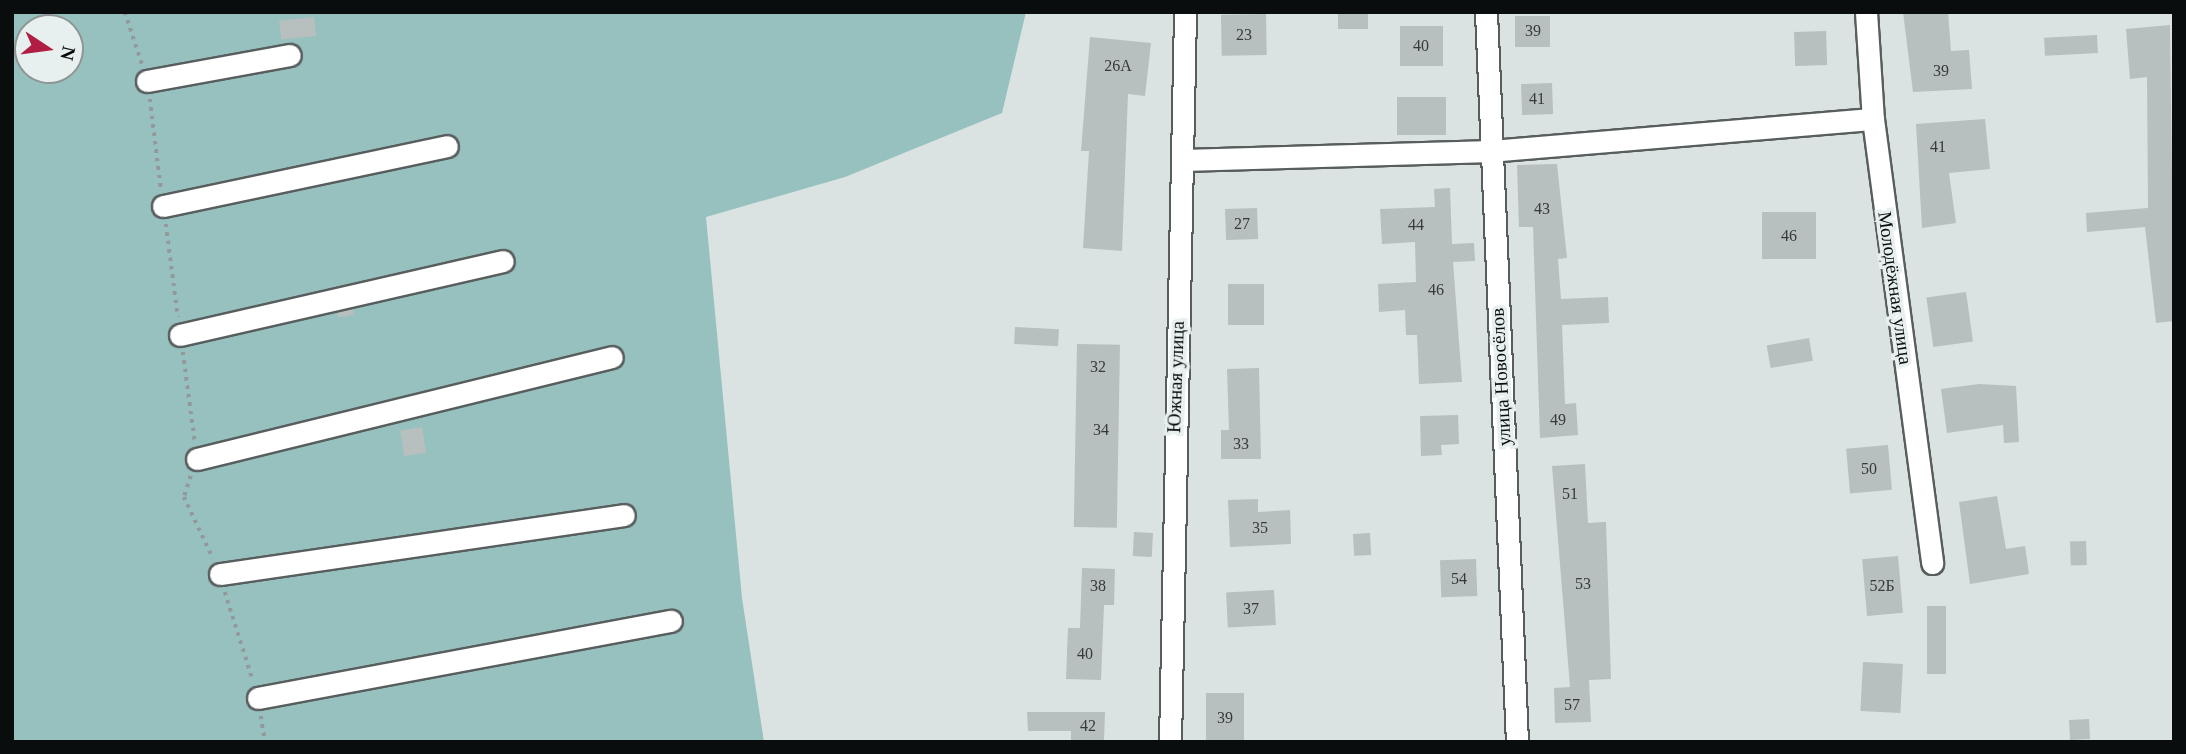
<!DOCTYPE html>
<html>
<head>
<meta charset="utf-8">
<style>
	body { margin:0 }
	#map { position:relative; width:2186px; height:754px; overflow:hidden; background:#dae2e2; font-family:"Times New Roman",serif }
	div>[style] { position:absolute }
	.green>* { inset:0; background:#97c1bf }
	.building>* { inset:0; background:#b7bfbf; transform-origin:0 0 }
	.path>* { height:3.5px; margin-top:-1.75px; transform-origin:0; background:repeating-linear-gradient(90deg,#939999 0 3.5px,transparent 0 8.5px) }
	.roads { filter:drop-shadow(2px 0 #585e5e) drop-shadow(-2px 0 #585e5e) drop-shadow(0 2px #585e5e) drop-shadow(0 -2px #585e5e) }
	.minor>* { height:21px; margin:-10.5px; padding:0 10.5px; transform-origin:10.5px; border-radius:10.5px; background:#fff }
	span { translate:-50% -50%; white-space:nowrap; text-align:center; line-height:1.15; -webkit-text-stroke:7px #e7efef; paint-order:stroke }
	.number-label { font-size:16px; color:#353a3a }
	.number-label span { -webkit-text-stroke-width:0 }
	.street-label { font-size:19px; color:#0a0d0d }
	.frame { position:absolute; inset:0; border:14px solid #0a0d0d; pointer-events:none }
	.north { position:absolute; left:14px; top:14px; width:70px; height:70px; box-sizing:border-box; background:#e7efef; border:2px solid #8f9595; border-radius:50%; rotate:103deg; font-size:19px; font-weight:700; line-height:28px; text-align:center; color:#0a0d0d }
	.north::after { content:''; display:block; margin:auto; width:24px; height:32px; background:#b11e44; clip-path:polygon(50% 0,100% 100%,50% 72%,0 100%) }
</style>
</head>
<body>
<div id="map">
	<div class="green">
		<i style="clip-path:polygon(evenodd,12px 12px,1026px 12px,1002px 113px,845px 177px,706px 217px,742px 598px,764px 742px,12px 742px,12px 12px,28px 28px,70px 28px,70px 70px,28px 70px,28px 28px)"></i>
	</div>
	<div class="building">
		<i style="left:1338px;top:12px;width:30px;height:17px"></i>
		<i style="clip-path:polygon(1903px 12px,1948px 12px,1951px 51px,1969px 50px,1972px 89px,1913px 92px)"></i>
		<i style="left:1266px;top:14px;width:41px;height:45px;rotate:89deg"></i>
		<i style="left:1515px;top:16px;width:35px;height:31px"></i>
		<i style="left:314px;top:17px;width:19px;height:35px;rotate:84deg"></i>
		<i style="clip-path:polygon(2170px 25px,2174px 321px,2156px 323px,2145px 227px,2087px 232px,2086px 213px,2148px 208px,2147px 77px,2130px 79px,2126px 29px)"></i>
		<i style="left:1443px;top:26px;width:40px;height:43px;rotate:90deg"></i>
		<i style="left:1826px;top:31px;width:34px;height:32px;rotate:88deg"></i>
		<i style="left:2097px;top:35px;width:18px;height:53px;rotate:87deg"></i>
		<i style="clip-path:polygon(1090px 37px,1151px 43px,1145px 96px,1128px 94px,1122px 251px,1083px 248px,1089px 151px,1081px 151px)"></i>
		<i style="left:1552px;top:83px;width:31px;height:31px;rotate:88deg"></i>
		<i style="left:1397px;top:97px;width:49px;height:38px"></i>
		<i style="clip-path:polygon(1985px 119px,1990px 169px,1949px 173px,1956px 223px,1922px 228px,1916px 124px)"></i>
		<i style="clip-path:polygon(1557px 164px,1567px 258px,1558px 259px,1561px 299px,1608px 297px,1609px 323px,1562px 325px,1565px 404px,1576px 403px,1578px 435px,1540px 438px,1533px 227px,1519px 227px,1517px 165px)"></i>
		<i style="clip-path:polygon(1450px 188px,1452px 244px,1474px 243px,1475px 261px,1453px 262px,1462px 382px,1419px 384px,1417px 335px,1406px 335px,1405px 310px,1379px 312px,1378px 284px,1416px 282px,1415px 242px,1382px 244px,1380px 209px,1435px 207px,1434px 189px)"></i>
		<i style="left:1257px;top:208px;width:31px;height:32px;rotate:88deg"></i>
		<i style="left:1762px;top:212px;width:54px;height:47px"></i>
		<i style="left:1228px;top:284px;width:36px;height:41px"></i>
		<i style="left:1966px;top:292px;width:50px;height:40px;rotate:82deg"></i>
		<i style="left:353px;top:309px;width:6px;height:16px;rotate:81deg"></i>
		<i style="left:1015px;top:327px;width:44px;height:17px;rotate:3deg"></i>
		<i style="left:1809px;top:338px;width:23px;height:43px;rotate:80deg"></i>
		<i style="left:1077px;top:344px;width:43px;height:183px;rotate:1deg"></i>
		<i style="clip-path:polygon(1259px 368px,1261px 459px,1221px 459px,1221px 430px,1229px 430px,1227px 369px)"></i>
		<i style="clip-path:polygon(1979px 384px,2016px 386px,2019px 442px,2004px 443px,2003px 425px,1947px 433px,1941px 389px)"></i>
		<i style="clip-path:polygon(1458px 415px,1459px 444px,1441px 445px,1442px 455px,1421px 456px,1420px 416px)"></i>
		<i style="left:422px;top:427px;width:26px;height:22px;rotate:81deg"></i>
		<i style="left:1888px;top:445px;width:45px;height:42px;rotate:85deg"></i>
		<i style="clip-path:polygon(1585px 464px,1588px 523px,1606px 522px,1611px 679px,1589px 680px,1591px 722px,1555px 723px,1554px 688px,1570px 687px,1552px 466px)"></i>
		<i style="clip-path:polygon(1997px 496px,2006px 549px,2025px 546px,2029px 574px,1970px 584px,1959px 502px)"></i>
		<i style="clip-path:polygon(1258px 499px,1258px 512px,1290px 510px,1291px 544px,1230px 547px,1228px 500px)"></i>
		<i style="left:1134px;top:532px;width:19px;height:24px;rotate:3deg"></i>
		<i style="left:1370px;top:533px;width:22px;height:17px;rotate:87deg"></i>
		<i style="left:2086px;top:541px;width:24px;height:16px;rotate:88deg"></i>
		<i style="left:1898px;top:556px;width:57px;height:36px;rotate:85deg"></i>
		<i style="left:1476px;top:559px;width:37px;height:36px;rotate:88deg"></i>
		<i style="clip-path:polygon(1082px 568px,1115px 569px,1114px 605px,1104px 605px,1101px 680px,1066px 679px,1068px 628px,1080px 628px)"></i>
		<i style="left:1274px;top:590px;width:35px;height:48px;rotate:87deg"></i>
		<i style="left:1927px;top:606px;width:19px;height:68px"></i>
		<i style="left:1863px;top:662px;width:40px;height:49px;rotate:3deg"></i>
		<i style="left:1206px;top:693px;width:38px;height:49px"></i>
		<i style="clip-path:polygon(1027px 712px,1105px 712px,1104px 741px,1071px 740px,1071px 731px,1028px 731px)"></i>
		<i style="left:2089px;top:719px;width:20px;height:20px;rotate:87deg"></i>
	</div>
	<div class="path">
		<i style="left:125px;top:12px;width:55px;rotate:71.9deg"></i>
		<i style="left:150px;top:99px;width:90px;rotate:83deg"></i>
		<i style="left:166px;top:224px;width:94px;rotate:82.6deg"></i>
		<i style="left:183px;top:352px;width:91px;rotate:82.4deg"></i>
		<i style="left:191px;top:476px;width:22px;rotate:108deg"></i>
		<i style="left:184px;top:497px;width:68px;rotate:64.6deg"></i>
		<i style="left:225px;top:592px;width:93px;rotate:72.5deg"></i>
		<i style="left:261px;top:716px;width:26px;rotate:81deg"></i>
	</div>
	<div class="roads">
		<div class="minor">
			<i style="left:1486px;top:12px;width:731px;rotate:87.57deg"></i>
			<i style="left:1866px;top:12px;width:107px;rotate:86.3deg"></i>
			<i style="left:1873px;top:119px;width:448px;rotate:82.4deg"></i>
			<i style="left:147px;top:81px;width:145px;rotate:-10.3deg"></i>
			<i style="left:1185px;top:160px;width:305px;rotate:-1.7deg"></i>
			<i style="left:1490px;top:151px;width:384px;rotate:-4.8deg"></i>
			<i style="left:163px;top:206px;width:290px;rotate:-11.9deg"></i>
			<i style="left:180px;top:335px;width:331px;rotate:-12.9deg"></i>
			<i style="left:197px;top:459px;width:427px;rotate:-13.8deg"></i>
			<i style="left:220px;top:574px;width:408px;rotate:-8.3deg"></i>
			<i style="left:258px;top:698px;width:420px;rotate:-10.6deg"></i>
			<i style="left:1170px;top:742px;width:730px;rotate:-88.82deg"></i>
		</div>
	</div>
	<div class="number-label">
		<span style="left:1533px;top:31px">39</span>
		<span style="left:1244px;top:35px">23</span>
		<span style="left:1421px;top:46px">40</span>
		<span style="left:1118px;top:66px">26А</span>
		<span style="left:1941px;top:71px">39</span>
		<span style="left:1537px;top:99px">41</span>
		<span style="left:1938px;top:147px">41</span>
		<span style="left:1542px;top:209px">43</span>
		<span style="left:1242px;top:224px">27</span>
		<span style="left:1416px;top:225px">44</span>
		<span style="left:1789px;top:236px">46</span>
		<span style="left:1436px;top:290px">46</span>
		<span style="left:1098px;top:367px">32</span>
		<span style="left:1558px;top:420px">49</span>
		<span style="left:1101px;top:430px">34</span>
		<span style="left:1241px;top:444px">33</span>
		<span style="left:1869px;top:469px">50</span>
		<span style="left:1570px;top:494px">51</span>
		<span style="left:1260px;top:528px">35</span>
		<span style="left:1459px;top:579px">54</span>
		<span style="left:1583px;top:584px">53</span>
		<span style="left:1098px;top:586px">38</span>
		<span style="left:1882px;top:586px">52Б</span>
		<span style="left:1251px;top:609px">37</span>
		<span style="left:1085px;top:654px">40</span>
		<span style="left:1572px;top:705px">57</span>
		<span style="left:1225px;top:718px">39</span>
		<span style="left:1088px;top:726px">42</span>
	</div>
	<div class="street-label">
		<span style="left:1895px;top:288px;rotate:82deg">Молодёжная улица</span>
		<span style="left:1176px;top:377px;rotate:-88deg">Южная улица</span>
		<span style="left:1501px;top:377px;rotate:-93deg">улица Новосёлов</span>
	</div>
	<div class="frame"></div>
	<div class="north">N</div>
</div>
</body>
</html>
